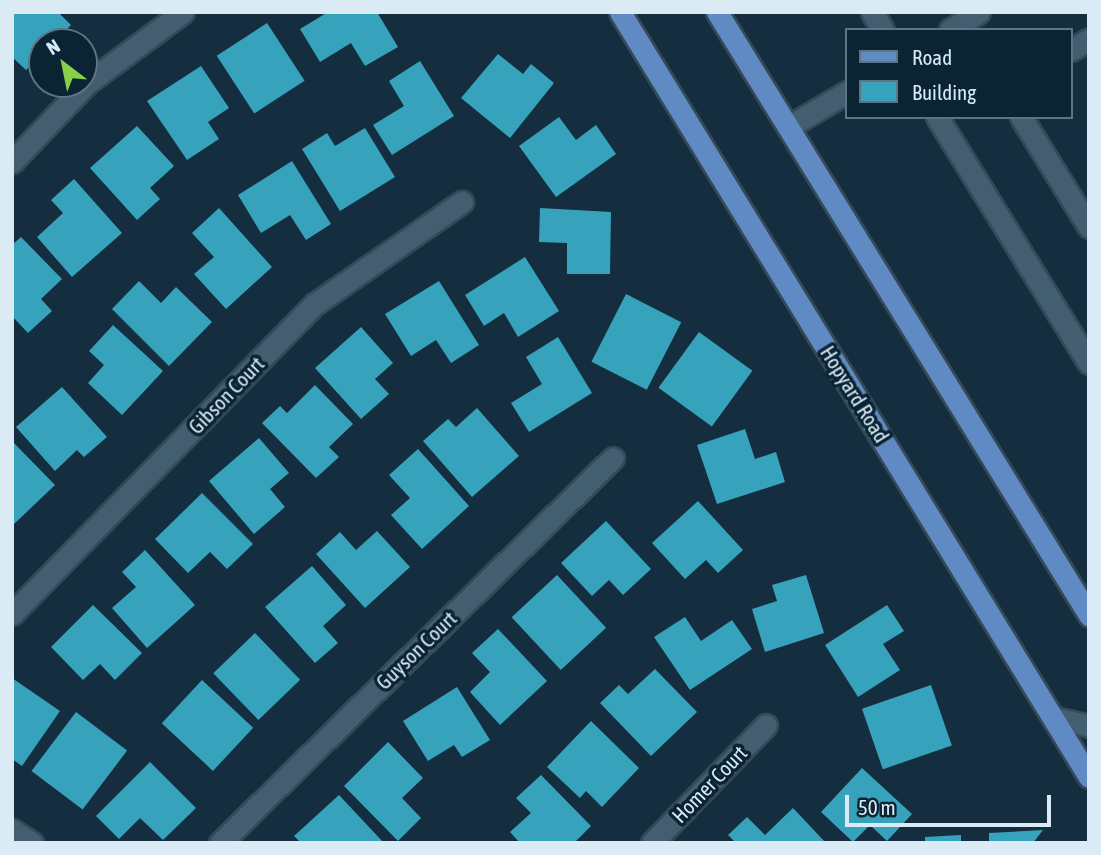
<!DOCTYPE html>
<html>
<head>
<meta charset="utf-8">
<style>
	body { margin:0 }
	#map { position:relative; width:1101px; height:855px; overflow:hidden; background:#142e3f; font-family:"Asap Condensed",sans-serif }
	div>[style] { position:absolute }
	.building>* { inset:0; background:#37a2bb; transform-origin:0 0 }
	.roads { filter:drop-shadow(2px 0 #354957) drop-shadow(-2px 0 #354957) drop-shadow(0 2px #354957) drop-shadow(0 -2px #354957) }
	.minor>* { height:21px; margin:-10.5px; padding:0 10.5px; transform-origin:10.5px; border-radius:10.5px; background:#435e70 }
	.major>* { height:21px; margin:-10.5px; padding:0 10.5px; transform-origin:10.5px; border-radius:10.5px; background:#5f8ac3 }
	span { translate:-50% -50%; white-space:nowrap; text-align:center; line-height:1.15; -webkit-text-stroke:7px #0a2434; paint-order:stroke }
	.street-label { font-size:21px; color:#dbebf6 }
	.frame { position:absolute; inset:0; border:14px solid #dbebf6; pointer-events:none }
	.legend { position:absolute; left:845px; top:28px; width:228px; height:91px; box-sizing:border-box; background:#0a2434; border:2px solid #5e7482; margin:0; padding:9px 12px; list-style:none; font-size:21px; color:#dbebf6 }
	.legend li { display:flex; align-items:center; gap:14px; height:35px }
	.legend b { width:35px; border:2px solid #5e7482 }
	.north { position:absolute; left:28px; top:28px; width:70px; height:70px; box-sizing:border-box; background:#0a2434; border:2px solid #5e7482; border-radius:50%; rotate:328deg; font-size:19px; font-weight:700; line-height:28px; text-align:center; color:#dbebf6 }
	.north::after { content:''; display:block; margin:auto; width:24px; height:32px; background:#89cf48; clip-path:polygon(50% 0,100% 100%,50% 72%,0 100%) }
	.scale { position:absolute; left:845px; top:795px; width:206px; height:32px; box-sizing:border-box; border:4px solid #dbebf6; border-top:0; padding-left:9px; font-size:21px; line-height:24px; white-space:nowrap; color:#dbebf6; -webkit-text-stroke:5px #0a2434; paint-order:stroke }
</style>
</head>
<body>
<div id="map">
	<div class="building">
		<i style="clip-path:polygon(12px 12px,58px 12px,71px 25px,54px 42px,42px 42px,42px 54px,26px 70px,12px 57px)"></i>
		<i style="clip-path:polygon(328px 12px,377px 12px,398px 47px,365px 66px,351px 43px,320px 62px,300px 29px)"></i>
		<i style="left:267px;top:23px;width:69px;height:60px;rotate:57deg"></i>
		<i style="clip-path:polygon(498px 54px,523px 74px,531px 64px,554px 83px,510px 138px,461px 98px)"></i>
		<i style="clip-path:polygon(420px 61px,454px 116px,392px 155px,373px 125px,404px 106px,389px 81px)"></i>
		<i style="clip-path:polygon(201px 66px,229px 108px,208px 122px,219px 139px,187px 160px,147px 101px)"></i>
		<i style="clip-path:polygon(559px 117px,576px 140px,596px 125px,616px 154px,556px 197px,519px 146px)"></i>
		<i style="clip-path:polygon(137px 126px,174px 166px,150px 188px,160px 199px,137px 220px,90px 168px)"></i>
		<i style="clip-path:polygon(365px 128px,395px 177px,340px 211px,302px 149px,327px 133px,335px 146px)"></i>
		<i style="clip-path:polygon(292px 161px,331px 224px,306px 240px,290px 215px,261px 233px,238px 195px)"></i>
		<i style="clip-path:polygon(74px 179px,122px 233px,72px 277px,37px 237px,63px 213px,51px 200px)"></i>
		<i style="clip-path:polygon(219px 208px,272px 267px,226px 309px,194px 274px,214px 257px,192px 233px)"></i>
		<i style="clip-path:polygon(540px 208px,611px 212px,610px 274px,567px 274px,567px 243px,539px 242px)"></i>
		<i style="clip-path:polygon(21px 237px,62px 279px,41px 299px,52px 311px,28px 333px,12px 316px,12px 245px)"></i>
		<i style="clip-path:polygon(525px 257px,559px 311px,518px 337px,504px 313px,484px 326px,465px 295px)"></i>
		<i style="clip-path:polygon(139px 281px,161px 303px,176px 287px,212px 322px,169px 366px,112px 309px)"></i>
		<i style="clip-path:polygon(439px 281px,479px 345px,451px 363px,436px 340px,411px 356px,385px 314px)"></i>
		<i style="left:626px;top:294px;width:62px;height:76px;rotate:27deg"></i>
		<i style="clip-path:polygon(113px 325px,163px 371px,122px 415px,88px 383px,104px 365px,89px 351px)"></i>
		<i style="clip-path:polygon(361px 327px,393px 363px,375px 379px,389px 394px,361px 419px,315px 368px)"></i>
		<i style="left:699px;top:332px;width:66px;height:69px;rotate:36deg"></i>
		<i style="clip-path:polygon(558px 337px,592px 393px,529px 432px,511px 403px,542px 384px,526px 357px)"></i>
		<i style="clip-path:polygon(315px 385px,353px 424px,329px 447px,339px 457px,316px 478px,262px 423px,280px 406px,287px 413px)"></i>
		<i style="clip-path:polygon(62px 387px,107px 437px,84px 457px,77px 450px,55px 471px,16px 427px)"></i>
		<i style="clip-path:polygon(477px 408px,519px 456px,472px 497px,423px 441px,448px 419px,456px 427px)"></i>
		<i style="clip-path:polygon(745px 429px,755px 459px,776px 452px,785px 482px,717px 504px,697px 445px)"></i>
		<i style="clip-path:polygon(259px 438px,289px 473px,270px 489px,285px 507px,254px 534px,209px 481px)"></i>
		<i style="clip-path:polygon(12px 441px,55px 485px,12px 526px)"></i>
		<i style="clip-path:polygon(418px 449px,469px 506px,422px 549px,391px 515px,410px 498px,389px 475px)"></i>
		<i style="clip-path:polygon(202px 493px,253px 544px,227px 569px,210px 552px,188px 573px,155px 539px)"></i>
		<i style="clip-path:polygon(698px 501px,743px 550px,718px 573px,706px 560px,685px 579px,652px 543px)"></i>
		<i style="clip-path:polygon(606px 521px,651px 569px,623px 595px,609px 580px,592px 596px,561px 563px)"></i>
		<i style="clip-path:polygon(377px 531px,410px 567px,365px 608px,316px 554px,340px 532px,356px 550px)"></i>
		<i style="clip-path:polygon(145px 550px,195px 605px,147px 648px,112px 608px,136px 587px,122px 572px)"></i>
		<i style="clip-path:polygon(312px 566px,346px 605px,323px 626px,338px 643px,315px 663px,265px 607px)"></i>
		<i style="left:557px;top:575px;width:72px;height:62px;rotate:47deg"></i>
		<i style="clip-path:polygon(806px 575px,824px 633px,765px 652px,752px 609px,777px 601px,772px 585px)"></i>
		<i style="clip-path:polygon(93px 605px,142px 653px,115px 680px,100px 664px,83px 680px,51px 647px)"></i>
		<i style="clip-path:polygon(887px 605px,904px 631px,883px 644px,900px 670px,858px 697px,825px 645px)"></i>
		<i style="clip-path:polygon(685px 617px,701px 641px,732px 620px,752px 649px,690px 690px,654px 637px)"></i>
		<i style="clip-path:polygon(498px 629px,547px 681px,500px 725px,470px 692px,490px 672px,472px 653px)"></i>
		<i style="left:255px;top:633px;width:65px;height:58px;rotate:46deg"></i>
		<i style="clip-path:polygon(655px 669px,697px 712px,651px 756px,600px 703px,619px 685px,628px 694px)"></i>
		<i style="clip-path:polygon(12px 678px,60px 711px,22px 766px,12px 759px)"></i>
		<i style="left:202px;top:680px;width:70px;height:59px;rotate:43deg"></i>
		<i style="left:931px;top:685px;width:64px;height:73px;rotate:71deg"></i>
		<i style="clip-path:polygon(457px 687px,490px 740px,462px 757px,454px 745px,428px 761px,403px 721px)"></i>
		<i style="left:76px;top:712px;width:64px;height:74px;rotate:37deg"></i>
		<i style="clip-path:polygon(591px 721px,639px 768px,602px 807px,586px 791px,580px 798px,547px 767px)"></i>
		<i style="clip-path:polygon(388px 742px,423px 778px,402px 798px,421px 818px,398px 841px,344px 786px)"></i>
		<i style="clip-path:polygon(150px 762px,196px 808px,163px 840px,140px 818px,119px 839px,96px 816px)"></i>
		<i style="clip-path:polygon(862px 768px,912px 814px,887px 841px,870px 825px,853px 842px,821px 812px)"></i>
		<i style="clip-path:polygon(541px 775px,591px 826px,574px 843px,520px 843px,510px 832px,531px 813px,516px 798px)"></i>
		<i style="clip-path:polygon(339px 795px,384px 843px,301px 843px,294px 836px)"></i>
		<i style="clip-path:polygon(793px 808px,826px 843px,736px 843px,728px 835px,747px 817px,765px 835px)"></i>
		<i style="clip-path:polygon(1043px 830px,1033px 843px,989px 843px,989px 833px)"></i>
		<i style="clip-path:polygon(961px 835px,961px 843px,925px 843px,925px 837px)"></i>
	</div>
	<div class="roads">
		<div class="minor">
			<i style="left:872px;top:12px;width:21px;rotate:59deg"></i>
			<i style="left:950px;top:30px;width:34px;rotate:-32deg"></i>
			<i style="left:1071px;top:50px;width:21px;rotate:-31deg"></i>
			<i style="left:937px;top:117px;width:289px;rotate:58.3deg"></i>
			<i style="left:1021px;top:117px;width:129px;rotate:58.3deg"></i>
			<i style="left:788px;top:127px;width:69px;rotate:-30.7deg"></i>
			<i style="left:12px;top:162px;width:109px;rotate:-46.5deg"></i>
			<i style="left:87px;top:83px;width:119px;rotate:-36.5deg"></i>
			<i style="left:12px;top:614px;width:433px;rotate:-45.7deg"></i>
			<i style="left:315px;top:304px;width:179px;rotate:-34.8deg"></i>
			<i style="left:1055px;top:718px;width:35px;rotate:13deg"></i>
			<i style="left:12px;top:830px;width:24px;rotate:33deg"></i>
			<i style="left:220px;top:843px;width:550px;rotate:-44.41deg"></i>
			<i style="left:652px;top:843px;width:164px;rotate:-46deg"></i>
		</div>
		<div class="major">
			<i style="left:620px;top:12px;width:897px;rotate:58.49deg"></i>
			<i style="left:717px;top:12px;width:709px;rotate:58.33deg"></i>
		</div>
	</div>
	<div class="street-label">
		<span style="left:855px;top:394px;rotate:58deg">Hopyard Road</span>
		<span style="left:226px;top:395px;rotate:-46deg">Gibson Court</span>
		<span style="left:416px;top:650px;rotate:-44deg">Guyson Court</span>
		<span style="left:709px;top:784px;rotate:-46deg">Homer Court</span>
	</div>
	<div class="frame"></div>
	<ul class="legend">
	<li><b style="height:9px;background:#5f8ac3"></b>Road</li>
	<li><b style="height:19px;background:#37a2bb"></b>Building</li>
	</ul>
	<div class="north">N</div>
	<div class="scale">50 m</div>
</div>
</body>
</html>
